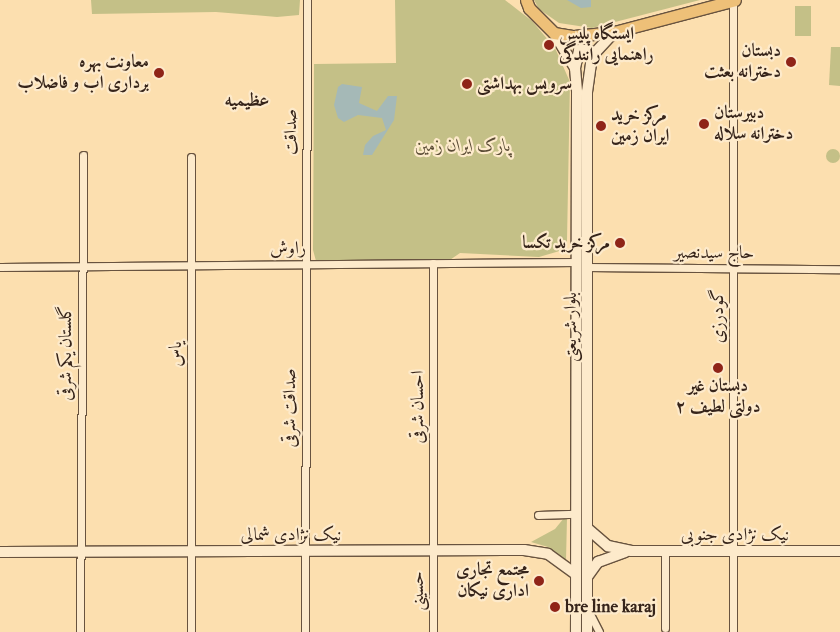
<!DOCTYPE html>
<html>
<head>
<meta charset="utf-8">
<style>
	body { margin:0 }
	#map { position:relative; width:840px; height:632px; overflow:hidden; background:#fcdfaf; font-family:"IM FELL Double Pica",Amiri,serif }
	div>[style] { position:absolute }
	.green>* { inset:0; background:#c4c087; transform-origin:0 0 }
	.round { border-radius:50% }
	.water>* { inset:0; background:#a5b9b7 }
	.roads { filter:drop-shadow(1px 0 #68533f) drop-shadow(-1px 0 #68533f) drop-shadow(0 1px #68533f) drop-shadow(0 -1px #68533f) }
	.street>* { height:7px; margin:-3.5px; padding:0 3.5px; transform-origin:3.5px; border-radius:3.5px; background:#fdeacb }
	.secondary>* { height:10px; margin:-5px; padding:0 5px; transform-origin:5px; border-radius:5px; background:#fdeacb }
	.primary>* { height:11px; margin:-5.5px; padding:0 5.5px; transform-origin:5.5px; border-radius:5.5px; background:#eec078 }
	.dots>* { width:14px; height:14px; translate:-50% -50%; box-sizing:border-box; border:2px solid #fdeacb; border-radius:50% }
	span { translate:-50% -50%; white-space:nowrap; text-align:center; line-height:1.15; -webkit-text-stroke:4.5px #fdeacb; paint-order:stroke }
	.poi-label { font-size:18px; color:#36241a; font-weight:700 }
	.left { translate:0 -50%; text-align:left }
	.right { translate:-100% -50%; text-align:right }
	.street-label { font-size:18px; color:#36241a }
	.park-label { font-size:18px; color:#5a4b35; font-style:italic }
	.neighbourhood-label { font-size:19px; color:#36241a; font-weight:700 }
</style>
</head>
<body>
<div id="map">
	<div class="green">
		<i style="clip-path:polygon(91px 0,300px 0,299px 15px,277px 17px,216px 12px,92px 14px)"></i>
		<i style="clip-path:polygon(395px 0,505px 0,532px 21px,555px 48px,570px 82px,567px 241px,563px 250px,539px 257px,460px 253px,447px 262px,320px 263px,316px 261px,313px 250px,314px 64px,396px 63px)"></i>
		<i style="clip-path:polygon(534px 0,700px 0,592px 28px,559px 23px,539px 9px)"></i>
		<i style="left:795px;top:6px;width:16px;height:30px"></i>
		<i style="clip-path:polygon(831px 47px,840px 47px,840px 86px,829px 85px)"></i>
		<i class="round" style="left:826px;top:149px;width:14px;height:14px"></i>
		<i style="clip-path:polygon(564px 518px,567px 518px,566px 561px,548px 547px,531px 542px,555px 529px)"></i>
	</div>
	<div class="water">
		<i style="clip-path:polygon(567px 0,591px 0,591px 7px,581px 8px)"></i>
		<i style="clip-path:polygon(342px 84px,362px 87px,359px 103px,377px 111px,388px 96px,397px 96px,394px 120px,372px 155px,363px 155px,365px 145px,373px 136px,386px 130px,382px 118px,358px 115px,344px 122px,338px 118px,334px 105px,338px 87px)"></i>
	</div>
	<div class="roads">
		<div class="street">
			<i style="left:433px;top:263px;width:369px;rotate:90deg"></i>
			<i style="left:0;top:267px;width:577px;rotate:-0.5deg"></i>
			<i style="left:587px;top:267px;width:253px;rotate:0.5deg"></i>
			<i style="left:538px;top:515px;width:38px;rotate:-2deg"></i>
			<i style="left:589px;top:612px;width:22px;rotate:63deg"></i>
			<i style="left:665px;top:628px;width:77px;rotate:-90deg"></i>
			<i style="left:80px;top:632px;width:477px;rotate:-89.6deg"></i>
			<i style="left:191px;top:632px;width:475px;rotate:-90deg"></i>
			<i style="left:305px;top:632px;width:632px;rotate:-89.82deg"></i>
			<i style="left:733px;top:632px;width:631px;rotate:-90deg"></i>
		</div>
		<div class="secondary">
			<i style="left:554px;top:33px;width:41px;rotate:59deg"></i>
			<i style="left:575px;top:68px;width:25px;rotate:85deg"></i>
			<i style="left:577px;top:93px;width:539px;rotate:90.11deg"></i>
			<i style="left:575px;top:68px;width:18px;rotate:-77deg"></i>
			<i style="left:579px;top:50px;width:9px"></i>
			<i style="left:588px;top:50px;width:7px;rotate:56deg"></i>
			<i style="left:587px;top:528px;width:28px;rotate:41deg"></i>
			<i style="left:608px;top:546px;width:24px;rotate:12deg"></i>
			<i style="left:631px;top:551px;width:209px"></i>
			<i style="left:0;top:552px;width:524px;rotate:-0.22deg"></i>
			<i style="left:524px;top:550px;width:24px;rotate:9deg"></i>
			<i style="left:548px;top:554px;width:34px;rotate:36deg"></i>
			<i style="left:587px;top:577px;width:19px;rotate:-54deg"></i>
			<i style="left:598px;top:562px;width:29px;rotate:-20deg"></i>
			<i style="left:587px;top:632px;width:540px;rotate:-90deg"></i>
			<i style="left:587px;top:92px;width:36px;rotate:-82deg"></i>
			<i style="left:592px;top:56px;width:33px;rotate:-47deg"></i>
		</div>
		<div class="primary">
			<i style="left:526px;top:0;width:9px;rotate:69deg"></i>
			<i style="left:529px;top:8px;width:35px;rotate:45deg"></i>
			<i style="left:554px;top:33px;width:20px;rotate:9deg"></i>
			<i style="left:574px;top:36px;width:40px;rotate:-5.7deg"></i>
			<i style="left:614px;top:32px;width:125px;rotate:-14.8deg"></i>
		</div>
	</div>
	<div class="dots">
		<i style="left:549px;top:45px;background:#8f2418"></i>
		<i style="left:791px;top:62px;background:#8f2418"></i>
		<i style="left:159px;top:73px;background:#8f2418"></i>
		<i style="left:467px;top:84px;background:#8f2418"></i>
		<i style="left:704px;top:124px;background:#8f2418"></i>
		<i style="left:601px;top:126px;background:#8f2418"></i>
		<i style="left:620px;top:243px;background:#8f2418"></i>
		<i style="left:718px;top:368px;background:#8f2418"></i>
		<i style="left:539px;top:581px;background:#8f2418"></i>
		<i style="left:555px;top:607px;background:#8f2418"></i>
	</div>
	<div class="poi-label">
		<span class="left" style="left:559px;top:45px">ایستگاه پلیس<br>راهنمایی رانندگی</span>
		<span class="right" style="left:781px;top:62px">دبستان<br>دخترانه بعثت</span>
		<span class="right" style="left:149px;top:73px">معاونت بهره<br>برداری اب و فاضلاب</span>
		<span class="left" style="left:477px;top:84px">سرویس بهداشتی</span>
		<span class="left" style="left:714px;top:124px">دبیرستان<br>دخترانه سلاله</span>
		<span class="left" style="left:611px;top:126px">مرکز خرید<br>ایران زمین</span>
		<span class="right" style="left:610px;top:243px">مرکز خرید تکسا</span>
		<span style="left:718px;top:397px">دبستان غیر<br>دولتی لطیف ۲</span>
		<span class="right" style="left:529px;top:581px">مجتمع تجاری<br>اداری نیکان</span>
		<span class="left" style="left:565px;top:607px">bre line karaj</span>
	</div>
	<div class="street-label">
		<span style="left:291px;top:132px;rotate:-90deg">صداقت</span>
		<span style="left:288px;top:249px;rotate:-1deg">راوش</span>
		<span style="left:714px;top:253px">حاج سیدنصیر</span>
		<span style="left:718px;top:316px;rotate:-90deg">گودرزی</span>
		<span style="left:571px;top:327px;rotate:-90deg">بلوار شریعتی</span>
		<span style="left:66px;top:353px;rotate:-90deg">گلستان یکم شرقی</span>
		<span style="left:176px;top:354px;rotate:-90deg">یاس</span>
		<span style="left:418px;top:407px;rotate:-90deg">احسان شرقی</span>
		<span style="left:290px;top:408px;rotate:-90deg">صداقت شرقی</span>
		<span style="left:291px;top:535px">نیک نژادی شمالی</span>
		<span style="left:735px;top:535px">نیک نژادی جنوبی</span>
		<span style="left:418px;top:591px;rotate:-90deg">حسینی</span>
	</div>
	<div class="park-label">
		<span style="left:463px;top:146px">پارک ایران زمین</span>
	</div>
	<div class="neighbourhood-label">
		<span style="left:247px;top:101px">عظیمیه</span>
	</div>
</div>
</body>
</html>
